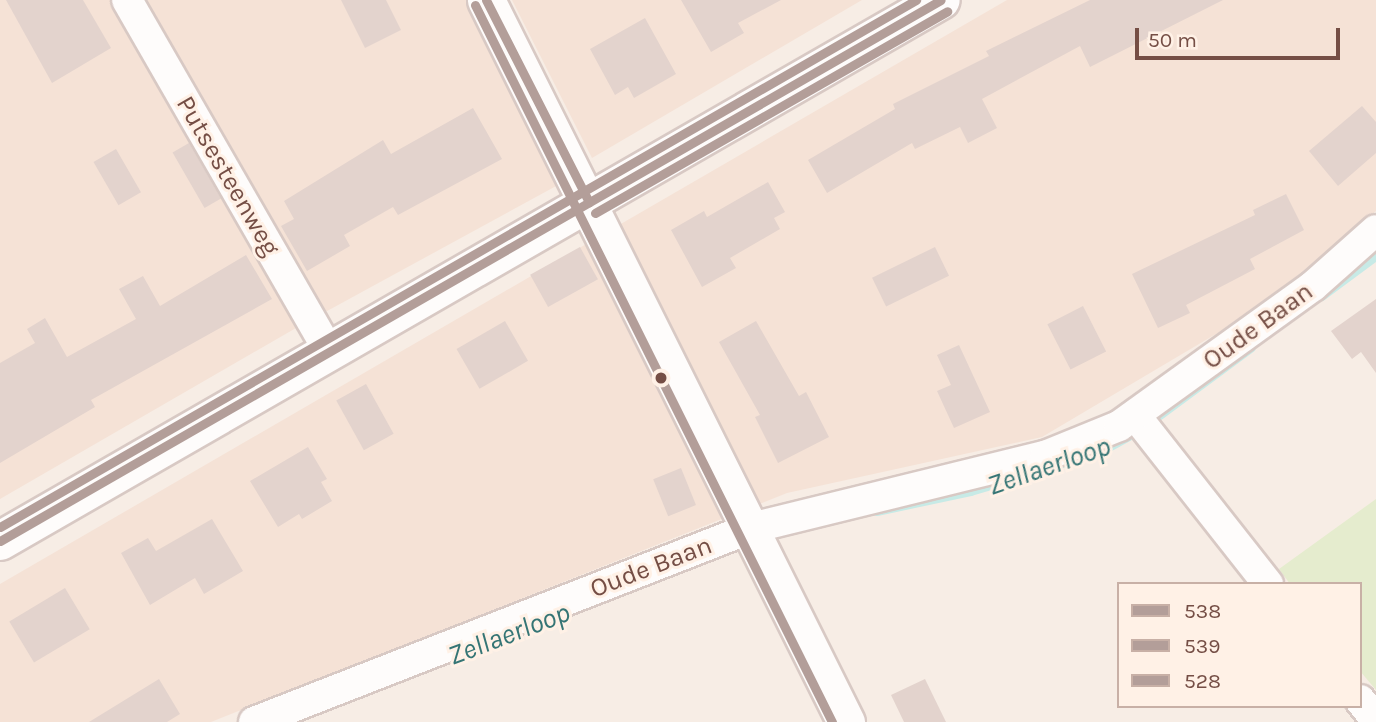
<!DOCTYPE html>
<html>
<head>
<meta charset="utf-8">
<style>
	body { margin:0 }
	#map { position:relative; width:1376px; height:722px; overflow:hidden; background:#f7ede5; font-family:Karla,sans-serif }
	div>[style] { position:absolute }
	.residential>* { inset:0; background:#f5e2d6 }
	.green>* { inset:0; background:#e5ecce }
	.stream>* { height:8px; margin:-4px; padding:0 4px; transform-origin:4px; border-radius:4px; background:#c7eae6 }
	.building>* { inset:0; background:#e3d3cd; transform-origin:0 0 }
	.roads { filter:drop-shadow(2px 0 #d8c9c4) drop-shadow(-2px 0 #d8c9c4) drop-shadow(0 2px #d8c9c4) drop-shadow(0 -2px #d8c9c4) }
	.minor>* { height:30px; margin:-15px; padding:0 15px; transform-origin:15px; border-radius:15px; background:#fefcfb }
	.tertiary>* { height:37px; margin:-18.5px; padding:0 18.5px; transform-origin:18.5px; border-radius:18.5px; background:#fefcfb }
	.secondary>* { height:38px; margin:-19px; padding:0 19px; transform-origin:19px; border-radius:19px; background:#fefcfb }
	.bus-1>* { height:9px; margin:-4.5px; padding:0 4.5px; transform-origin:4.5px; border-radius:4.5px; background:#b39e99 }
	.bus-2>* { height:9px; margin:-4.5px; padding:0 4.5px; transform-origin:4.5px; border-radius:4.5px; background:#b39e99 }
	.bus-3>* { height:9px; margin:-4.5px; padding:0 4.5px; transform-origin:4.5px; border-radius:4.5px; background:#b39e99 }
	.dots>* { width:19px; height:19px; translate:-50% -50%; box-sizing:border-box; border:4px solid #fff1e6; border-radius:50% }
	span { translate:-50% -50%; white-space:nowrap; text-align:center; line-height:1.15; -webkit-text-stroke:6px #fff1e6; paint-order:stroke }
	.street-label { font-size:26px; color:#754e45 }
	.water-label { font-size:28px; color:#357575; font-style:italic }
	.legend { position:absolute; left:1117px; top:582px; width:245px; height:126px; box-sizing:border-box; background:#fff1e6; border:2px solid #c8b0a6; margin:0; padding:9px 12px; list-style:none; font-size:21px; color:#754e45 }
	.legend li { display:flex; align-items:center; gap:14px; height:35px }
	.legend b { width:35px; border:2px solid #c8b0a6 }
	.scale { position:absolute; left:1135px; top:28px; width:205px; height:32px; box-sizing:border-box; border:4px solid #754e45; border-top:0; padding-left:9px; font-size:21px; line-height:24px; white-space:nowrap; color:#754e45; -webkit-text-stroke:5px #fff1e6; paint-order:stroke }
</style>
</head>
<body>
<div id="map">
	<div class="residential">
		<i style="clip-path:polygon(0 0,467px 0,558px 185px,296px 328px,0 499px)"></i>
		<i style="clip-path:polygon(512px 0,862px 0,592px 158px)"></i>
		<i style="clip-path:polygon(1007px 0,1376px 0,1376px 211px,1323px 258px,1226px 328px,1042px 437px,787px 493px,211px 722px,0 722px,0 584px)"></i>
	</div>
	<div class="green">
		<i style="clip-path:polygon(1376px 499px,1376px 690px,1360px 671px,1360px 584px,1290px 584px,1279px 569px)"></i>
	</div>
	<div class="stream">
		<i style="left:1322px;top:297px;width:67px;rotate:-36.5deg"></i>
		<i style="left:1160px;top:416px;width:114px;rotate:-36.5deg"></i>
		<i style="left:1057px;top:466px;width:45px;rotate:-16.8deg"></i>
		<i style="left:1100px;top:453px;width:43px;rotate:-28.9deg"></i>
		<i style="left:877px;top:512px;width:96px;rotate:-12deg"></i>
		<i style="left:971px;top:492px;width:59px;rotate:-16.6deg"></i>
	</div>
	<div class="building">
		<i style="clip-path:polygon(6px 0,83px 0,111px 48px,52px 83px)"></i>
		<i style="clip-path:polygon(341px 0,386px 0,401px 30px,365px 48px)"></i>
		<i style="clip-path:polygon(681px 0,781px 0,738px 23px,744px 33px,711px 52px)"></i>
		<i style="clip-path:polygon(1090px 0,1223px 0,1090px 67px,1080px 46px,982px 99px,997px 128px,968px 143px,960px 127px,915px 149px,912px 143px,827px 193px,808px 160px,895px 109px,893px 104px,989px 56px,986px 51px)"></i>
		<i style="clip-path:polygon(645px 18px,676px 74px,634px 98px,628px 87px,615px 95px,590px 49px)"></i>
		<i style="clip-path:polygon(1362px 106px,1376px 122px,1376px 153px,1338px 186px,1309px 151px)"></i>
		<i style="clip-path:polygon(473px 108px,502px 159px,398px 215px,393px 207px,344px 235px,350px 246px,307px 271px,281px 226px,294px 219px,284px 201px,383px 140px,391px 154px)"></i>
		<i style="left:189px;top:143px;width:64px;height:19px;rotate:60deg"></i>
		<i style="left:116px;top:149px;width:50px;height:26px;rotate:60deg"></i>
		<i style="clip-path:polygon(768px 182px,785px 212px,774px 218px,780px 229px,730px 258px,736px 268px,702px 287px,671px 230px,704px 211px,707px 217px)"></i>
		<i style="clip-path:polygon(1286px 194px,1304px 230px,1250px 259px,1255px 269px,1186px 305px,1190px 313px,1158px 328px,1132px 274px,1255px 215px,1253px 210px)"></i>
		<i style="left:580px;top:247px;width:37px;height:57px;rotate:61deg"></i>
		<i style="left:935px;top:247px;width:32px;height:70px;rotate:64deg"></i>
		<i style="clip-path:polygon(246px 255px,272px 299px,91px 400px,95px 407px,0 463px,0 363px,35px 343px,27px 329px,45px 318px,67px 357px,136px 319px,119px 289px,143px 276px,160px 306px)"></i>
		<i style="clip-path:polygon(1376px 299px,1376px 373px,1361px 352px,1352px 359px,1331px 331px)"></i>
		<i style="left:1083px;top:306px;width:51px;height:40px;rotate:63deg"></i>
		<i style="left:505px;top:321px;width:46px;height:56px;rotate:60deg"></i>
		<i style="clip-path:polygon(756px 321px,799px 396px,806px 392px,829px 437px,778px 463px,755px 417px,760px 415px,719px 342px)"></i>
		<i style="clip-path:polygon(959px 345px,990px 412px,954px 428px,937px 391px,951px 385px,937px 355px)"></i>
		<i style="left:366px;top:384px;width:57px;height:34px;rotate:61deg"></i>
		<i style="clip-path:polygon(308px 447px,327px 479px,321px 482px,332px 501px,302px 519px,299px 514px,278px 527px,250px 481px)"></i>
		<i style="left:681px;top:468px;width:40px;height:30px;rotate:68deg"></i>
		<i style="clip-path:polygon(212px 519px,243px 571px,204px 594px,195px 578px,150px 605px,121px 553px,148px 538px,156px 551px)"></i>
		<i style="left:65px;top:588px;width:48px;height:65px;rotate:59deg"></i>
		<i style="clip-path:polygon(159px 679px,180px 714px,167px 722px,89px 722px)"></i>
		<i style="clip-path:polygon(925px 679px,946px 722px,904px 722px,891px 695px)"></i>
	</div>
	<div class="roads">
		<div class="minor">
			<i style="left:127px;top:0;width:407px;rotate:60.1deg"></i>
			<i style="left:1135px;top:415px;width:215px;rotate:51.8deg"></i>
			<i style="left:1360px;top:700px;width:26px;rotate:51deg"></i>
			<i style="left:254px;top:722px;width:534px;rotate:-21.32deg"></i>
			<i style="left:751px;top:528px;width:303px;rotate:-13.8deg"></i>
			<i style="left:1045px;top:456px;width:80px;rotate:-22.1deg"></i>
			<i style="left:1119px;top:426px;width:239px;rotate:-35.8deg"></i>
			<i style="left:1313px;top:286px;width:84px;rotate:-41.6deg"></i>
		</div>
		<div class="tertiary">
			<i style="left:486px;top:0;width:807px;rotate:63.5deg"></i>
		</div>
		<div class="secondary">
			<i style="left:0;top:541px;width:1085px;rotate:-29.9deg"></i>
		</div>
	</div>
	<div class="bus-1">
		<i style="left:486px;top:0;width:227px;rotate:63deg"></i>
		<i style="left:0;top:541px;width:1085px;rotate:-29.9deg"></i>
	</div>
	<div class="bus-2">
		<i style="left:475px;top:5px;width:801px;rotate:63.53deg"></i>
		<i style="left:595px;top:213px;width:406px;rotate:-29.8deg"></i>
	</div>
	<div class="bus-3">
		<i style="left:0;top:527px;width:1057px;rotate:-29.91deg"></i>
	</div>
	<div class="dots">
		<i style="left:661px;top:378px;background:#754e45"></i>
	</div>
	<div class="street-label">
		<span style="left:228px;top:176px;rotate:60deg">Putsesteenweg</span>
		<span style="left:1258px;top:326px;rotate:-36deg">Oude Baan</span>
		<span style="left:651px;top:567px;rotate:-21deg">Oude Baan</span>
	</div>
	<div class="water-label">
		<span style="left:1049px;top:466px;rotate:-19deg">Zellaerloop</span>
		<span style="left:509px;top:634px;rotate:-21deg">Zellaerloop</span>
	</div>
	<ul class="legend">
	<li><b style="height:9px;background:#b39e99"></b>538</li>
	<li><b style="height:9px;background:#b39e99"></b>539</li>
	<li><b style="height:9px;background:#b39e99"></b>528</li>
	</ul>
	<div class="scale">50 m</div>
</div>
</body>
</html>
